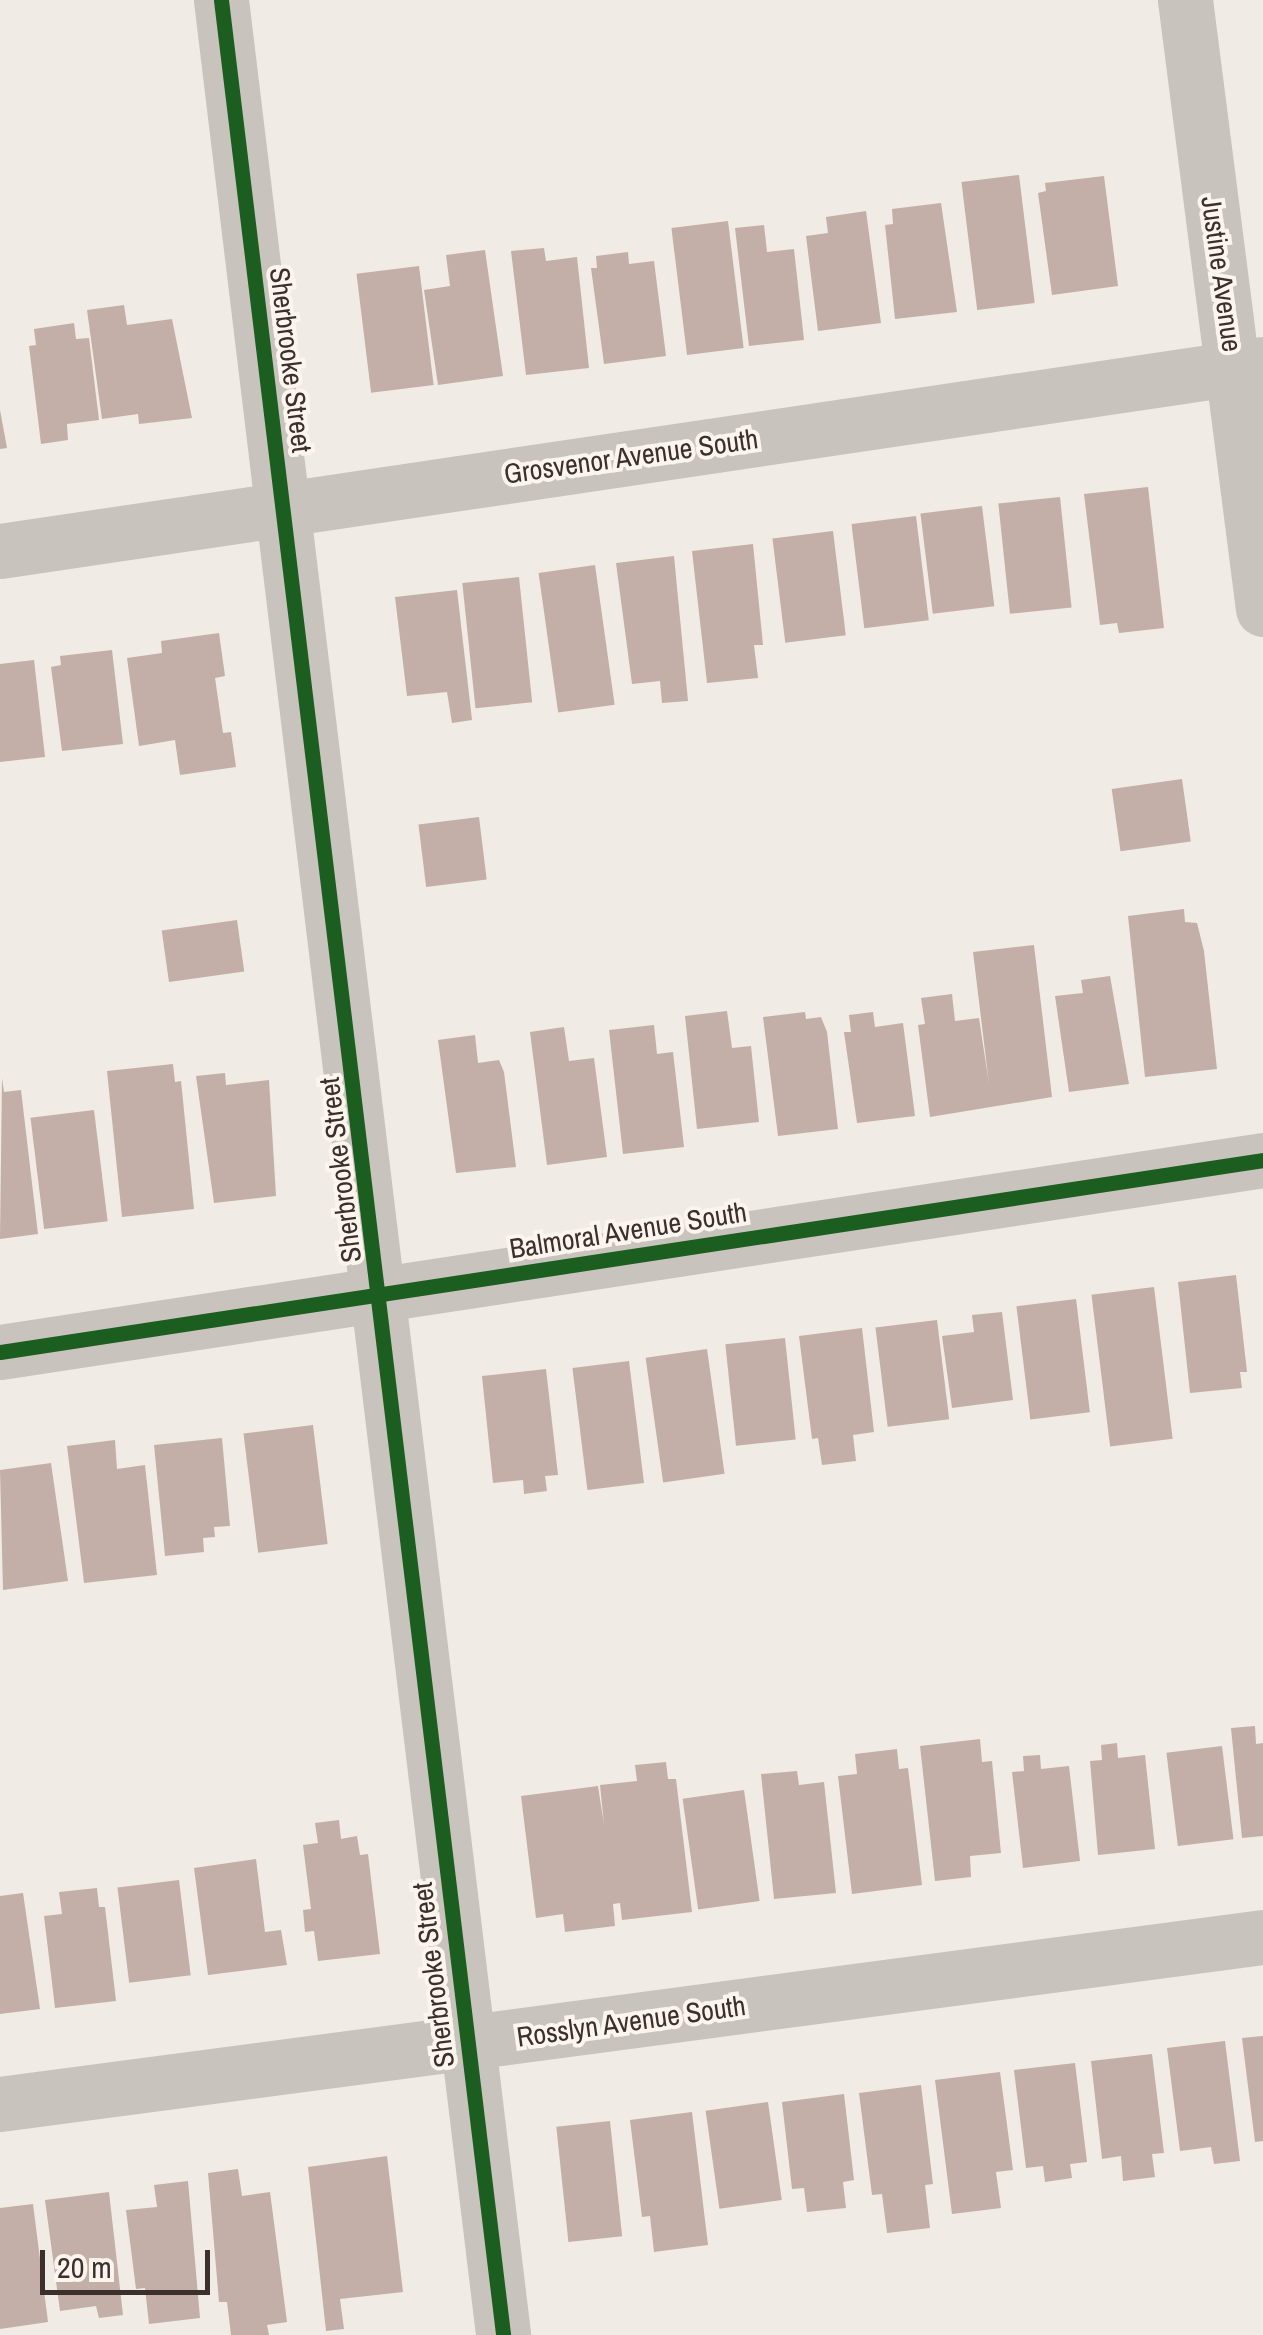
<!DOCTYPE html>
<html>
<head>
<meta charset="utf-8">
<style>
	body { margin:0 }
	#map { position:relative; width:1263px; height:2335px; overflow:hidden; background:#f0ebe5; font-family:"Archivo Narrow",sans-serif }
	div>[style] { position:absolute }
	.building>* { inset:0; background:#c3afa7; transform-origin:0 0 }
	.minor>* { height:55px; margin:-27.5px; padding:0 27.5px; transform-origin:27.5px; border-radius:27.5px; background:#c9c3be }
	.cycleway>* { height:15px; margin:-7.5px; padding:0 7.5px; transform-origin:7.5px; border-radius:7.5px; background:#1b5e20 }
	span { translate:-50% -50%; white-space:nowrap; text-align:center; line-height:1.15; -webkit-text-stroke:8px #fbf5ee; paint-order:stroke }
	.street-label { font-size:28px; color:#3b302b }
	.scale { position:absolute; left:40px; top:2250px; width:170px; height:45px; box-sizing:border-box; border:5px solid #3b302b; border-top:0; padding-left:12px; font-size:30px; line-height:35px; white-space:nowrap; color:#3b302b; -webkit-text-stroke:8px #fbf5ee; paint-order:stroke }
</style>
</head>
<body>
<div id="map">
	<div class="building">
		<i style="left:1019px;top:175px;width:129px;height:58px;rotate:83deg"></i>
		<i style="clip-path:polygon(1104px 176px,1118px 286px,1052px 295px,1038px 193px,1046px 191px,1045px 183px)"></i>
		<i style="clip-path:polygon(941px 203px,957px 312px,895px 319px,885px 225px,893px 224px,892px 209px)"></i>
		<i style="clip-path:polygon(866px 211px,881px 323px,818px 331px,806px 236px,828px 233px,826px 217px)"></i>
		<i style="left:728px;top:221px;width:128px;height:57px;rotate:83deg"></i>
		<i style="clip-path:polygon(764px 225px,767px 252px,794px 249px,804px 340px,749px 346px,735px 228px)"></i>
		<i style="clip-path:polygon(544px 248px,546px 261px,577px 257px,589px 368px,526px 375px,511px 251px)"></i>
		<i style="clip-path:polygon(485px 250px,503px 376px,438px 385px,424px 290px,450px 286px,446px 255px)"></i>
		<i style="clip-path:polygon(628px 252px,629px 264px,654px 261px,666px 356px,604px 364px,591px 268px,597px 268px,596px 256px)"></i>
		<i style="left:419px;top:266px;width:120px;height:63px;rotate:83deg"></i>
		<i style="clip-path:polygon(124px 305px,127px 325px,172px 319px,192px 418px,139px 424px,138px 414px,102px 419px,87px 310px)"></i>
		<i style="clip-path:polygon(74px 323px,76px 339px,89px 338px,99px 420px,67px 424px,68px 440px,41px 444px,29px 346px,36px 345px,34px 329px)"></i>
		<i style="clip-path:polygon(0 410px,7px 448px,0 449px)"></i>
		<i style="clip-path:polygon(1148px 487px,1164px 628px,1119px 633px,1117px 623px,1100px 625px,1084px 494px)"></i>
		<i style="left:1060px;top:497px;width:111px;height:62px;rotate:84deg"></i>
		<i style="left:982px;top:506px;width:101px;height:62px;rotate:83deg"></i>
		<i style="left:916px;top:516px;width:105px;height:65px;rotate:83deg"></i>
		<i style="left:833px;top:531px;width:105px;height:61px;rotate:83deg"></i>
		<i style="clip-path:polygon(753px 544px,763px 645px,754px 645px,758px 678px,707px 683px,692px 551px)"></i>
		<i style="clip-path:polygon(674px 556px,688px 701px,662px 703px,660px 681px,632px 684px,616px 563px)"></i>
		<i style="left:595px;top:565px;width:141px;height:57px;rotate:82deg"></i>
		<i style="left:519px;top:577px;width:126px;height:57px;rotate:84deg"></i>
		<i style="clip-path:polygon(457px 590px,472px 720px,452px 723px,447px 692px,407px 696px,395px 597px)"></i>
		<i style="clip-path:polygon(219px 633px,225px 676px,215px 678px,223px 733px,231px 732px,236px 767px,180px 775px,175px 740px,139px 746px,127px 658px,162px 653px,161px 641px)"></i>
		<i style="clip-path:polygon(112px 650px,123px 744px,62px 751px,51px 667px,61px 665px,60px 656px)"></i>
		<i style="clip-path:polygon(34px 660px,45px 757px,0 762px,0 664px)"></i>
		<i style="left:1182px;top:779px;width:63px;height:71px;rotate:82deg"></i>
		<i style="left:479px;top:817px;width:63px;height:61px;rotate:83deg"></i>
		<i style="clip-path:polygon(1184px 909px,1185px 922px,1197px 923px,1204px 951px,1217px 1069px,1145px 1077px,1128px 916px)"></i>
		<i style="left:237px;top:920px;width:52px;height:76px;rotate:82deg"></i>
		<i style="clip-path:polygon(1034px 945px,1052px 1097px,930px 1117px,918px 1025px,925px 1024px,921px 998px,952px 994px,955px 1021px,979px 1018px,989px 1084px,973px 952px)"></i>
		<i style="clip-path:polygon(1110px 976px,1129px 1084px,1069px 1092px,1055px 996px,1083px 993px,1081px 980px)"></i>
		<i style="clip-path:polygon(727px 1011px,732px 1048px,751px 1046px,759px 1122px,697px 1129px,685px 1016px)"></i>
		<i style="clip-path:polygon(805px 1012px,806px 1019px,821px 1017px,827px 1032px,838px 1129px,778px 1136px,763px 1017px)"></i>
		<i style="clip-path:polygon(873px 1012px,875px 1027px,903px 1023px,915px 1116px,857px 1123px,844px 1032px,851px 1032px,849px 1015px)"></i>
		<i style="clip-path:polygon(654px 1025px,657px 1054px,673px 1052px,684px 1147px,623px 1154px,609px 1030px)"></i>
		<i style="clip-path:polygon(564px 1027px,569px 1061px,594px 1058px,607px 1157px,547px 1165px,530px 1032px)"></i>
		<i style="clip-path:polygon(475px 1035px,478px 1063px,499px 1060px,504px 1072px,516px 1167px,456px 1173px,438px 1040px)"></i>
		<i style="clip-path:polygon(173px 1064px,175px 1082px,181px 1081px,194px 1209px,122px 1217px,107px 1071px)"></i>
		<i style="clip-path:polygon(225px 1073px,226px 1085px,269px 1080px,276px 1196px,214px 1203px,196px 1076px)"></i>
		<i style="clip-path:polygon(2px 1078px,4px 1092px,21px 1090px,38px 1234px,0 1239px)"></i>
		<i style="left:94px;top:1110px;width:112px;height:64px;rotate:83deg"></i>
		<i style="clip-path:polygon(1236px 1275px,1247px 1372px,1240px 1372px,1242px 1388px,1190px 1393px,1178px 1282px)"></i>
		<i style="left:1154px;top:1287px;width:153px;height:63px;rotate:83deg"></i>
		<i style="left:1076px;top:1299px;width:114px;height:60px;rotate:83deg"></i>
		<i style="clip-path:polygon(1002px 1312px,1013px 1400px,952px 1408px,942px 1336px,974px 1332px,972px 1315px)"></i>
		<i style="left:937px;top:1320px;width:100px;height:62px;rotate:83deg"></i>
		<i style="clip-path:polygon(862px 1328px,874px 1432px,853px 1435px,856px 1461px,822px 1465px,818px 1438px,812px 1439px,799px 1336px)"></i>
		<i style="left:785px;top:1338px;width:102px;height:60px;rotate:84deg"></i>
		<i style="left:707px;top:1349px;width:126px;height:62px;rotate:82deg"></i>
		<i style="left:629px;top:1361px;width:123px;height:57px;rotate:83deg"></i>
		<i style="clip-path:polygon(546px 1369px,558px 1475px,545px 1476px,547px 1491px,524px 1494px,523px 1480px,493px 1483px,482px 1376px)"></i>
		<i style="left:313px;top:1425px;width:120px;height:70px;rotate:83deg"></i>
		<i style="clip-path:polygon(222px 1438px,230px 1526px,214px 1527px,215px 1537px,203px 1538px,204px 1552px,165px 1556px,154px 1445px)"></i>
		<i style="clip-path:polygon(115px 1440px,117px 1469px,145px 1465px,157px 1575px,84px 1583px,67px 1446px)"></i>
		<i style="clip-path:polygon(51px 1463px,68px 1581px,3px 1590px,0 1470px)"></i>
		<i style="clip-path:polygon(1255px 1726px,1256px 1744px,1263px 1743px,1263px 1836px,1242px 1838px,1231px 1728px)"></i>
		<i style="clip-path:polygon(980px 1739px,982px 1762px,992px 1761px,1001px 1853px,970px 1856px,971px 1877px,935px 1881px,920px 1746px)"></i>
		<i style="clip-path:polygon(1117px 1743px,1118px 1758px,1145px 1755px,1155px 1849px,1098px 1855px,1090px 1761px,1102px 1760px,1101px 1745px)"></i>
		<i style="left:1222px;top:1746px;width:94px;height:56px;rotate:83deg"></i>
		<i style="clip-path:polygon(897px 1749px,899px 1769px,908px 1768px,922px 1885px,852px 1894px,838px 1776px,857px 1774px,855px 1754px)"></i>
		<i style="clip-path:polygon(1040px 1755px,1041px 1769px,1069px 1766px,1080px 1861px,1023px 1868px,1012px 1772px,1024px 1771px,1023px 1756px)"></i>
		<i style="clip-path:polygon(666px 1762px,668px 1779px,676px 1779px,692px 1912px,622px 1920px,620px 1903px,613px 1904px,615px 1926px,565px 1932px,563px 1914px,536px 1918px,521px 1796px,598px 1786px,604px 1825px,600px 1785px,637px 1781px,635px 1765px)"></i>
		<i style="clip-path:polygon(797px 1771px,799px 1785px,824px 1782px,836px 1893px,774px 1899px,761px 1774px)"></i>
		<i style="left:744px;top:1790px;width:112px;height:62px;rotate:82deg"></i>
		<i style="clip-path:polygon(339px 1820px,341px 1839px,357px 1836px,360px 1855px,368px 1854px,380px 1954px,318px 1961px,314px 1931px,305px 1932px,303px 1910px,311px 1909px,303px 1845px,318px 1843px,315px 1823px)"></i>
		<i style="clip-path:polygon(256px 1859px,265px 1932px,281px 1930px,287px 1965px,208px 1975px,194px 1868px)"></i>
		<i style="left:179px;top:1880px;width:96px;height:62px;rotate:83deg"></i>
		<i style="clip-path:polygon(97px 1888px,99px 1907px,105px 1907px,116px 2001px,55px 2008px,44px 1916px,62px 1914px,59px 1892px)"></i>
		<i style="clip-path:polygon(23px 1893px,40px 2009px,0 2014px,0 1896px)"></i>
		<i style="clip-path:polygon(1263px 2036px,1263px 2141px,1255px 2142px,1242px 2038px)"></i>
		<i style="clip-path:polygon(1225px 2041px,1240px 2161px,1214px 2164px,1211px 2147px,1180px 2151px,1167px 2048px)"></i>
		<i style="clip-path:polygon(1152px 2054px,1164px 2153px,1152px 2154px,1155px 2177px,1123px 2181px,1121px 2156px,1102px 2159px,1091px 2061px)"></i>
		<i style="clip-path:polygon(1075px 2063px,1087px 2162px,1070px 2164px,1072px 2178px,1045px 2182px,1043px 2166px,1026px 2168px,1014px 2070px)"></i>
		<i style="clip-path:polygon(1000px 2072px,1013px 2170px,996px 2172px,1001px 2208px,952px 2214px,935px 2080px)"></i>
		<i style="clip-path:polygon(921px 2085px,933px 2184px,925px 2185px,930px 2228px,887px 2233px,882px 2194px,872px 2195px,859px 2093px)"></i>
		<i style="clip-path:polygon(844px 2094px,854px 2180px,843px 2182px,846px 2208px,807px 2212px,804px 2188px,792px 2189px,782px 2102px)"></i>
		<i style="left:768px;top:2102px;width:99px;height:63px;rotate:82deg"></i>
		<i style="clip-path:polygon(692px 2112px,708px 2245px,654px 2252px,650px 2216px,642px 2217px,630px 2120px)"></i>
		<i style="left:610px;top:2121px;width:116px;height:54px;rotate:84deg"></i>
		<i style="clip-path:polygon(387px 2156px,403px 2292px,340px 2299px,344px 2329px,326px 2331px,308px 2167px)"></i>
		<i style="clip-path:polygon(238px 2169px,242px 2196px,270px 2192px,287px 2322px,267px 2325px,269px 2335px,231px 2335px,227px 2302px,219px 2302px,208px 2173px)"></i>
		<i style="clip-path:polygon(188px 2181px,200px 2318px,149px 2324px,145px 2288px,136px 2289px,126px 2210px,157px 2207px,154px 2185px)"></i>
		<i style="clip-path:polygon(109px 2192px,123px 2315px,99px 2318px,96px 2306px,60px 2311px,45px 2200px)"></i>
		<i style="clip-path:polygon(33px 2204px,48px 2322px,0 2329px,0 2208px)"></i>
	</div>
	<div class="minor">
		<i style="left:221px;top:0;width:2352px;rotate:83.11deg"></i>
		<i style="left:1185px;top:0;width:614px;rotate:82.7deg"></i>
		<i style="left:0;top:551px;width:1277px;rotate:-8.42deg"></i>
		<i style="left:0;top:1352px;width:1278px;rotate:-8.64deg"></i>
		<i style="left:0;top:2104px;width:1274px;rotate:-7.53deg"></i>
	</div>
	<div class="cycleway">
		<i style="left:221px;top:0;width:2352px;rotate:83.11deg"></i>
		<i style="left:0;top:1352px;width:1278px;rotate:-8.64deg"></i>
	</div>
	<div class="street-label">
		<span style="left:1222px;top:274px;rotate:82deg">Justine Avenue</span>
		<span style="left:291px;top:360px;rotate:83deg">Sherbrooke Street</span>
		<span style="left:631px;top:456px;rotate:-8deg">Grosvenor Avenue South</span>
		<span style="left:340px;top:1170px;rotate:-97deg">Sherbrooke Street</span>
		<span style="left:628px;top:1230px;rotate:-9deg">Balmoral Avenue South</span>
		<span style="left:433px;top:1975px;rotate:-97deg">Sherbrooke Street</span>
		<span style="left:631px;top:2021px;rotate:-8deg">Rosslyn Avenue South</span>
	</div>
	<div class="scale">20 m</div>
</div>
</body>
</html>
